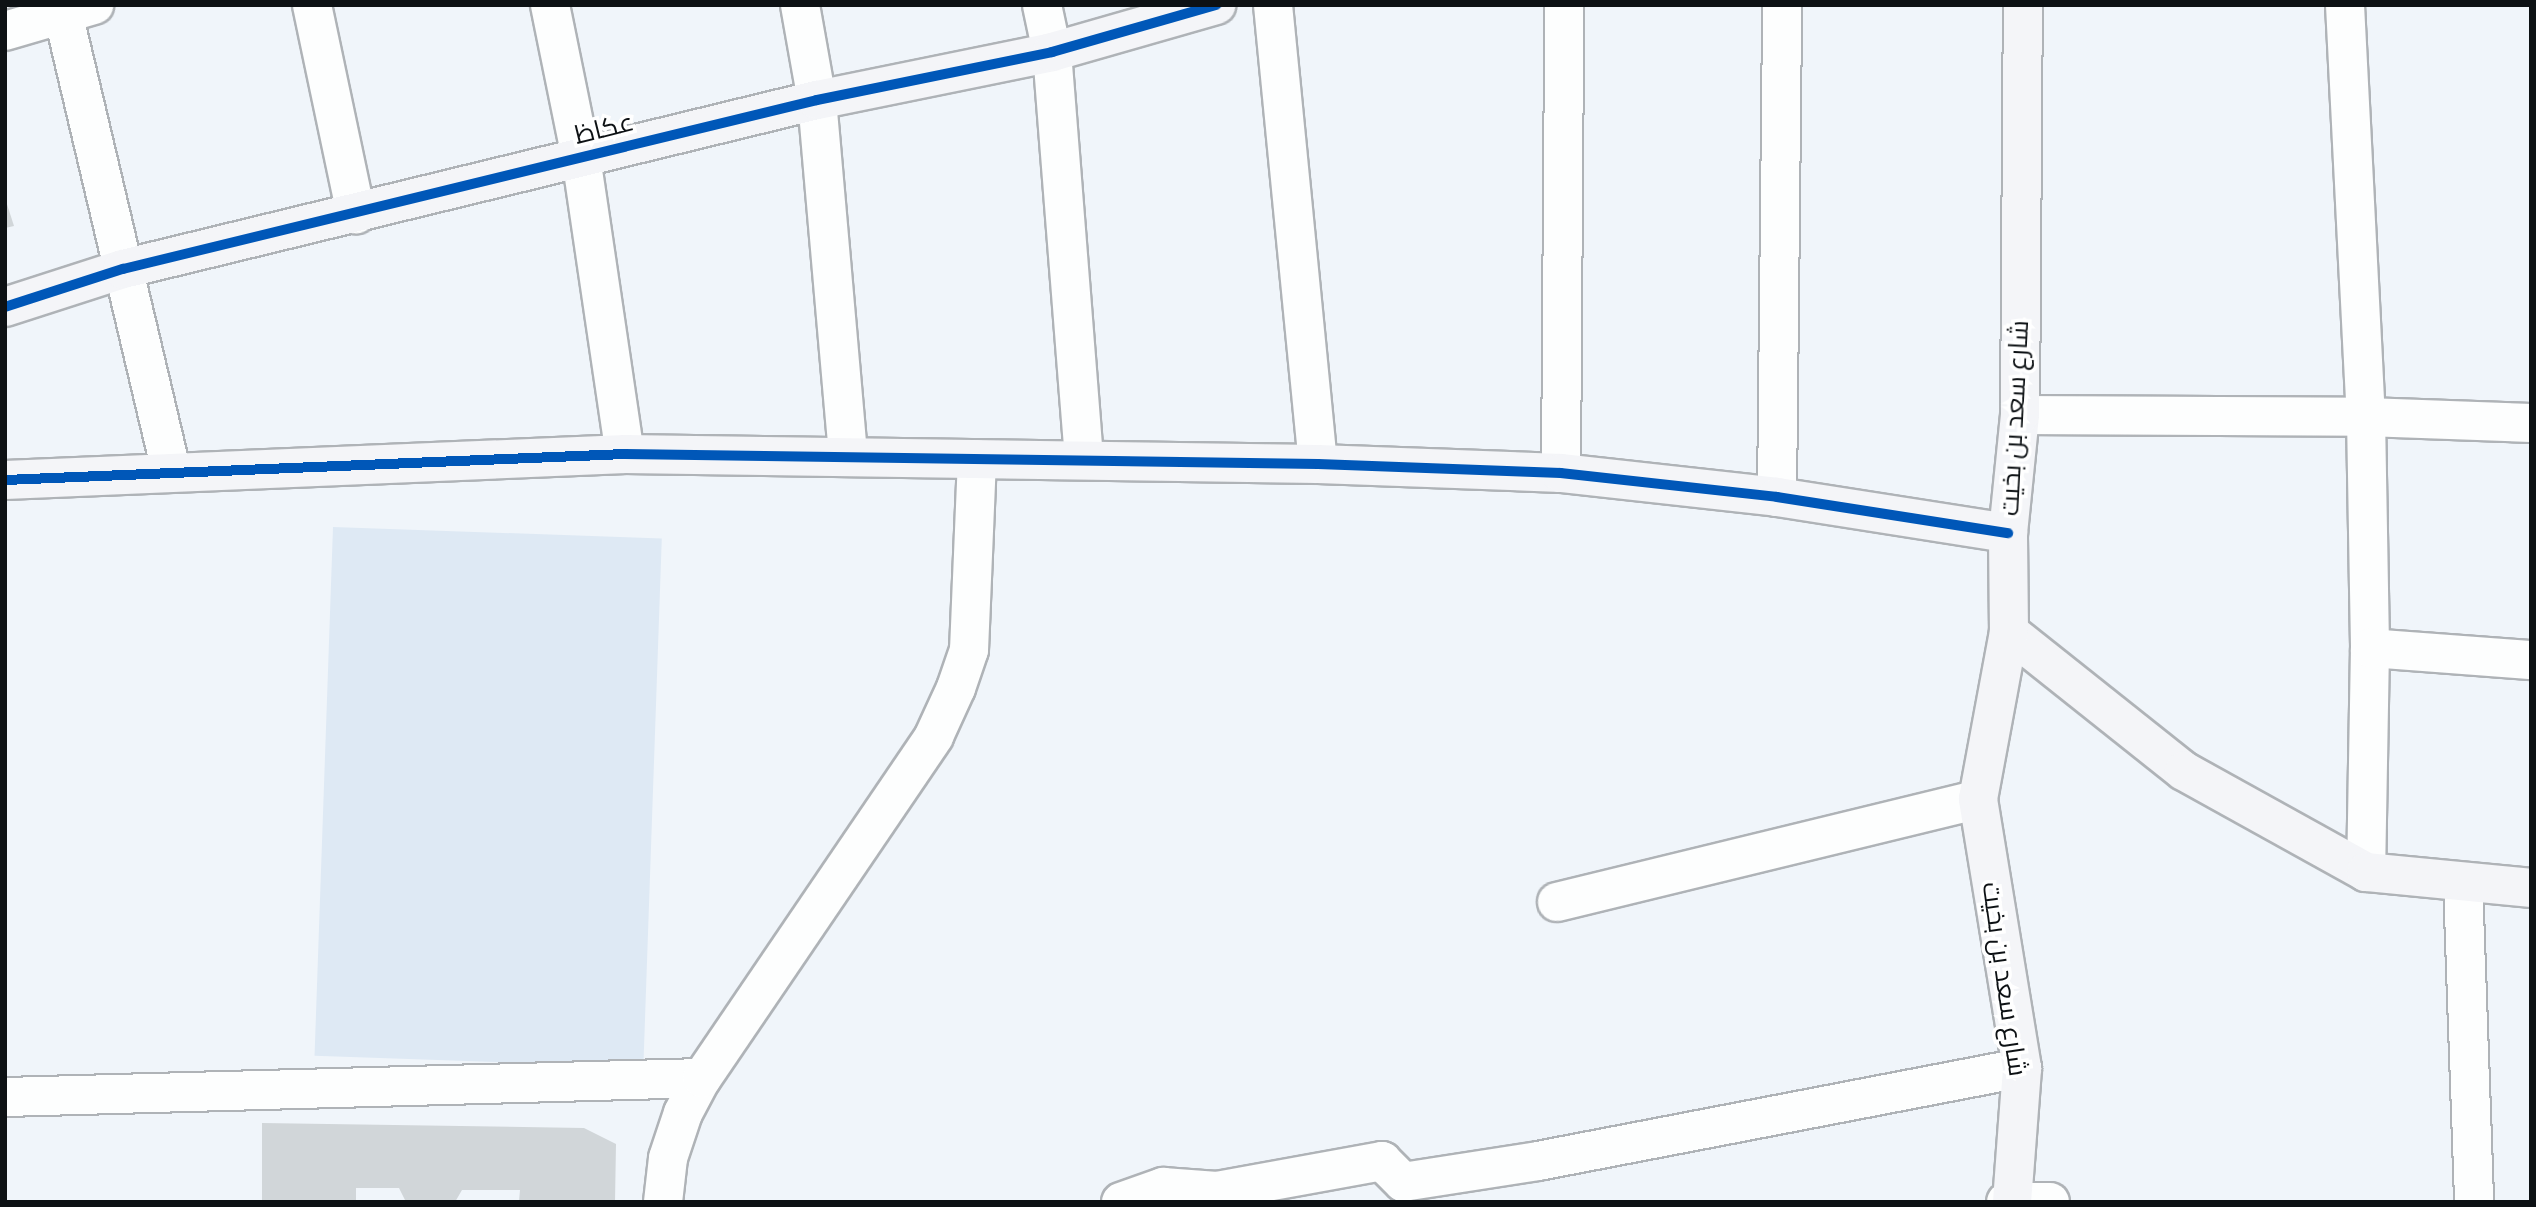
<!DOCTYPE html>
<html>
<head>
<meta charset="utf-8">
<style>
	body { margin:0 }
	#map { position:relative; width:2536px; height:1207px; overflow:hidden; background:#f0f5fa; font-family:"Titillium Web",Cairo,sans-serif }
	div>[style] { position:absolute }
	.built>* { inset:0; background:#dee9f4; transform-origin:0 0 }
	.building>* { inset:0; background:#d1d6d9 }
	.roads { filter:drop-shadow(2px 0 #afb3b7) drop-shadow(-2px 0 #afb3b7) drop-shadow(0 2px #afb3b7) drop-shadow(0 -2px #afb3b7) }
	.street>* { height:38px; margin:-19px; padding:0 19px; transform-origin:19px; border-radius:19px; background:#fdfefe }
	.secondary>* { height:38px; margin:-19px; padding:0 19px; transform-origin:19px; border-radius:19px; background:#f4f5f8 }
	.cycleway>* { height:10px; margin:-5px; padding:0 5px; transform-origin:5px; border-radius:5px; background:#0057b8 }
	span { translate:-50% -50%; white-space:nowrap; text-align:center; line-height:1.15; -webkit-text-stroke:7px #fff; paint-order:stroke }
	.street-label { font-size:26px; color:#0d1114 }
	.frame { position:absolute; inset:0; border:7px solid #0d1114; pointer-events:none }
</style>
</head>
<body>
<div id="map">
	<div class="built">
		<i style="left:333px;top:527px;width:329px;height:529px;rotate:2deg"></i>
	</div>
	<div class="building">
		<i style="clip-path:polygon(5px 198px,14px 226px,5px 228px)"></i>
		<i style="clip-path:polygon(262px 1123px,584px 1128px,616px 1144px,615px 1202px,519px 1202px,520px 1190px,462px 1190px,455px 1202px,406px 1202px,399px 1188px,356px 1188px,356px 1202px,262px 1202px)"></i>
	</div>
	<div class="roads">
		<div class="street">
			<i style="left:61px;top:5px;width:480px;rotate:76.7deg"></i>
			<i style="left:312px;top:5px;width:214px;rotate:78.1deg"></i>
			<i style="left:550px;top:5px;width:155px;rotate:78.5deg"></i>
			<i style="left:581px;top:157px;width:300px;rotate:81.6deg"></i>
			<i style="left:800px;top:5px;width:97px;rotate:79.9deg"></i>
			<i style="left:817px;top:100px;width:358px;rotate:85deg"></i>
			<i style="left:1042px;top:5px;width:48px;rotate:78deg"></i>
			<i style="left:1052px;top:52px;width:409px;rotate:85.5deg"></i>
			<i style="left:1273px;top:5px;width:461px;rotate:84.4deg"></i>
			<i style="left:2345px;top:5px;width:413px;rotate:87.1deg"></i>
			<i style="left:2366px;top:417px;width:231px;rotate:89deg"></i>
			<i style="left:2370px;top:648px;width:224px;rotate:91deg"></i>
			<i style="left:5px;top:31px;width:93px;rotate:-16.3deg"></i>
			<i style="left:2020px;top:415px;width:346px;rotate:0.3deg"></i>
			<i style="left:2366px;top:417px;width:165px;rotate:2.1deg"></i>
			<i style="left:1561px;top:473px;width:468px;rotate:-89.6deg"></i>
			<i style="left:1777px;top:497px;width:492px;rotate:-89.4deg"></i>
			<i style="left:2370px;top:648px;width:161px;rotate:4.3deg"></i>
			<i style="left:2463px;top:883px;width:319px;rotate:88deg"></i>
			<i style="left:1557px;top:902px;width:433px;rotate:-13.7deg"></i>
			<i style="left:5px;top:1097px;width:697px;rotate:-1.56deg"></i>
			<i style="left:663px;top:1202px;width:44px;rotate:-83.5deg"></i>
			<i style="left:668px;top:1158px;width:47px;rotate:-71.6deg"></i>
			<i style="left:683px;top:1113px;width:40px;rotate:-62deg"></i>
			<i style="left:702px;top:1078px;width:413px;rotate:-55.8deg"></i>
			<i style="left:934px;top:736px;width:53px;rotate:-65.4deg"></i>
			<i style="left:956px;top:688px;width:40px;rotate:-71.1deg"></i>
			<i style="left:969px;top:650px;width:191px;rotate:-87.6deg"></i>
			<i style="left:1121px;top:1202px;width:45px;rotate:-19.7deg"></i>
			<i style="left:1163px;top:1187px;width:54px;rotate:4.2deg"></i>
			<i style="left:1217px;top:1191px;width:168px;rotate:-10.3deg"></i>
			<i style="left:1382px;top:1161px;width:30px;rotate:45deg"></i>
			<i style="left:1403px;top:1182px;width:137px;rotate:-8.8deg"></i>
			<i style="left:1538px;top:1161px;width:493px;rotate:-10.9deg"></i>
			<i style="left:2006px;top:1202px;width:44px"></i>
		</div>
		<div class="secondary">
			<i style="left:5px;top:307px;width:124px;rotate:-17.9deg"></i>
			<i style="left:123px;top:269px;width:714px;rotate:-13.69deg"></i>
			<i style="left:817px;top:100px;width:240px;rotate:-11.5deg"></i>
			<i style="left:1052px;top:52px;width:171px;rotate:-16deg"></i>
			<i style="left:5px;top:480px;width:621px;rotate:-2.4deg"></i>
			<i style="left:625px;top:454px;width:693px;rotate:0.83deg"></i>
			<i style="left:1318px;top:464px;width:243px;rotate:2.1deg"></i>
			<i style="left:1561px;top:473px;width:217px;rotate:6.3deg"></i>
			<i style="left:1777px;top:497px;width:234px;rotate:8.9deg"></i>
			<i style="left:2009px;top:632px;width:223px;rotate:38.5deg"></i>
			<i style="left:2184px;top:771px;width:208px;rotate:29deg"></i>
			<i style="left:2366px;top:872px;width:166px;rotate:5.5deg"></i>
			<i style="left:2012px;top:1202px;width:134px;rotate:-85.7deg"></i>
			<i style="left:2022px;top:1068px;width:273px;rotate:-99.3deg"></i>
			<i style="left:1978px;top:799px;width:170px;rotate:-79.5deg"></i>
			<i style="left:2009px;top:632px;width:99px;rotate:-90.6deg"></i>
			<i style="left:2008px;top:533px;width:119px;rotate:-84.2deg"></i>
			<i style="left:2020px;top:415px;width:410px;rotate:-89.6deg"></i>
		</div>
	</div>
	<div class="cycleway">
		<i style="left:5px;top:307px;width:124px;rotate:-17.9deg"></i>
		<i style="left:123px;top:269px;width:714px;rotate:-13.69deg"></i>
		<i style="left:817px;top:100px;width:240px;rotate:-11.5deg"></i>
		<i style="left:1052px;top:52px;width:171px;rotate:-16deg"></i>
		<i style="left:5px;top:480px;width:621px;rotate:-2.4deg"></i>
		<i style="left:625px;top:454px;width:693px;rotate:0.83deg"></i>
		<i style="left:1318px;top:464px;width:243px;rotate:2.1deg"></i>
		<i style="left:1561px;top:473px;width:217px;rotate:6.3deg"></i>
		<i style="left:1777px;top:497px;width:234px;rotate:8.9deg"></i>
	</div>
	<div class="street-label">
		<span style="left:604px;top:128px;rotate:-14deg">عكاظ</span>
		<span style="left:2014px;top:418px;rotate:-87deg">شارع سعد بن بخيت</span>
		<span style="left:2005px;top:979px;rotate:82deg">شارع سعد بن بخيت</span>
	</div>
	<div class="frame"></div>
</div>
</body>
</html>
